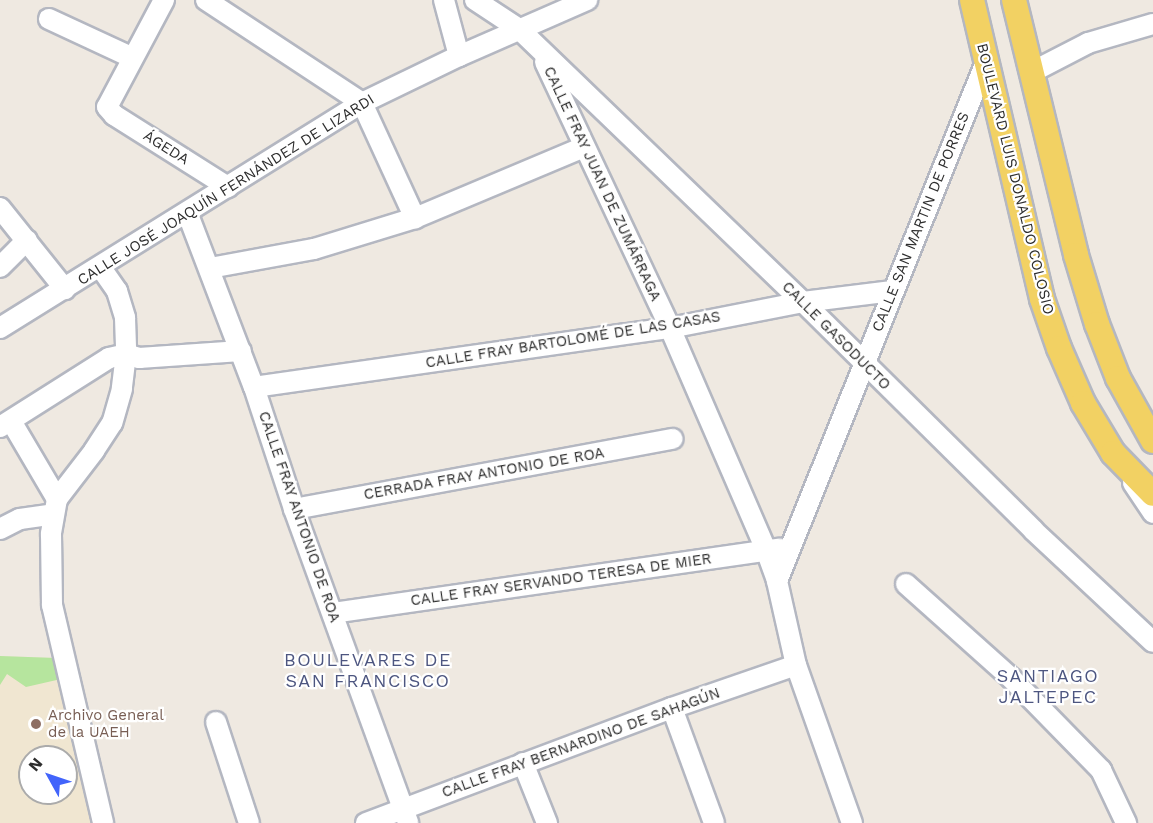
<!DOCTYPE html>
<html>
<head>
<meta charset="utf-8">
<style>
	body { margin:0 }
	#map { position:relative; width:1153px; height:823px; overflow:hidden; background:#efe9e1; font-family:"Work Sans",sans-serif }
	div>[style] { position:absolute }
	.education>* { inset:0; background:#f0e6d1 }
	.green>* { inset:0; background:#b6e59e }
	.roads { filter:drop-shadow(2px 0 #b4b7c1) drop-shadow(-2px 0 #b4b7c1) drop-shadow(0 2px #b4b7c1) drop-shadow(0 -2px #b4b7c1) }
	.minor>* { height:20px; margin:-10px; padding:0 10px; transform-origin:10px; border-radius:10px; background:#fff }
	.major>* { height:24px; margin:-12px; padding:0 12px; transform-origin:12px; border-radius:12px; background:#f2d163 }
	.dots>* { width:16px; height:16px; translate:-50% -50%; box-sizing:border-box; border:3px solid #fff; border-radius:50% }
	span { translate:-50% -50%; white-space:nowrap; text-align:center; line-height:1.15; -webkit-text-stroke:4.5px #fff; paint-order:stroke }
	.street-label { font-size:15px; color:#2e2e2e }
	.education-label { font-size:15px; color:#785e54 }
	.left { translate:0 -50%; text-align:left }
	.quarter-label { font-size:18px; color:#4d5680; letter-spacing:1.5px }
	.north { position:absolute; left:18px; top:745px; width:60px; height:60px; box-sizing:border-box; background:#fff; border:2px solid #ababab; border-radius:50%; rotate:310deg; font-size:16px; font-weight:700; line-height:24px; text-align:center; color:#2e2e2e }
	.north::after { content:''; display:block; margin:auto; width:21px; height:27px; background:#4264fb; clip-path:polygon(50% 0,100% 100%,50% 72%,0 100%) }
</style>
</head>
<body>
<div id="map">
	<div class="education">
		<i style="clip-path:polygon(evenodd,0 656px,56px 658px,94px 823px,0 823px,0 656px,30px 757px,66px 757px,66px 793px,30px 793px,30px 757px)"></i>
	</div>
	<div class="green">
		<i style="clip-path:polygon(0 656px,56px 658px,61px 679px,26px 687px,7px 674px,0 685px)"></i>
	</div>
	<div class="roads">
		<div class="minor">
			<i style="left:164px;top:0;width:121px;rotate:118deg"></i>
			<i style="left:107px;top:107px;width:11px;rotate:49deg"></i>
			<i style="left:114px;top:115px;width:135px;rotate:32.3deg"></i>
			<i style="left:206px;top:0;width:187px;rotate:33.4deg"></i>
			<i style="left:362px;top:103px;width:127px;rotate:65.3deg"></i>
			<i style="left:444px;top:0;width:58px;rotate:75deg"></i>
			<i style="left:475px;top:0;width:53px;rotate:33.4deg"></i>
			<i style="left:519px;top:29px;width:394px;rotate:43.9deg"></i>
			<i style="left:803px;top:302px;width:324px;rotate:44.7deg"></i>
			<i style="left:1033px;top:530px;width:164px;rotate:43deg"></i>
			<i style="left:49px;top:19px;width:90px;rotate:24.9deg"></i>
			<i style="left:545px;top:62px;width:294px;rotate:64.8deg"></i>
			<i style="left:670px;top:328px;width:242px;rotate:66.6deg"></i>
			<i style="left:766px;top:550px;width:33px;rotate:70deg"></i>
			<i style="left:777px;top:581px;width:86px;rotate:77.3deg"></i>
			<i style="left:796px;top:665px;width:168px;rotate:70.5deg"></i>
			<i style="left:1032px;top:72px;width:63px;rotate:-27.4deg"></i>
			<i style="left:1088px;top:43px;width:68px;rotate:-16.3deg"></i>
			<i style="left:0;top:208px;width:104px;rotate:51.3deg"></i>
			<i style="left:187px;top:212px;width:187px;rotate:69.1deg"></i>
			<i style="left:254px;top:387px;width:128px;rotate:71.8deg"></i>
			<i style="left:294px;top:509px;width:334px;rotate:70deg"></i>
			<i style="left:0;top:267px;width:38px;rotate:-45deg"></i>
			<i style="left:101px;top:268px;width:28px;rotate:55deg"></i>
			<i style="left:117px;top:291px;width:28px;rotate:73deg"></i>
			<i style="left:125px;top:318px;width:36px;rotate:88deg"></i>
			<i style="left:126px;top:354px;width:35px;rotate:97deg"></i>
			<i style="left:122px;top:389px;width:35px;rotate:106deg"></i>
			<i style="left:112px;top:423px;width:33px;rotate:123deg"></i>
			<i style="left:94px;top:451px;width:61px;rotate:127.6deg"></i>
			<i style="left:57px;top:499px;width:36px;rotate:100deg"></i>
			<i style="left:51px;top:534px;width:71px;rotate:89.2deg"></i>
			<i style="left:52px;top:605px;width:224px;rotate:76.8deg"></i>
			<i style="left:210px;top:268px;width:106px;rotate:-10.4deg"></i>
			<i style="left:314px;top:249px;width:106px;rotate:-17.1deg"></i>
			<i style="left:415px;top:218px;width:183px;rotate:-22.8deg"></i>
			<i style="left:0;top:328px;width:426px;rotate:-31.9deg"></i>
			<i style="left:362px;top:103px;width:108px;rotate:-25.9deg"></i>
			<i style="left:459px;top:56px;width:140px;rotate:-23.6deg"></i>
			<i style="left:254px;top:387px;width:420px;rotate:-8.1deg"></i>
			<i style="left:670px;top:328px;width:136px;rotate:-11.1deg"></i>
			<i style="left:803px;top:302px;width:90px;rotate:-7deg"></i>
			<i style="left:11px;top:421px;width:91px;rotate:59.5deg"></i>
			<i style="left:0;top:427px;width:129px;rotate:-32.3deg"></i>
			<i style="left:109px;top:358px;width:17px;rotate:-13deg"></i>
			<i style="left:126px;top:354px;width:14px;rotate:17deg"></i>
			<i style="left:139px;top:358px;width:102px;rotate:-3.9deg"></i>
			<i style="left:1133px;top:483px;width:36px;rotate:56deg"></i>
			<i style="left:294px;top:509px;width:385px;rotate:-10.5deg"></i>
			<i style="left:0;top:529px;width:22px;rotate:-27deg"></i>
			<i style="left:20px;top:519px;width:34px;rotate:-8deg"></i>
			<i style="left:777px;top:581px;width:560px;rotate:-68.07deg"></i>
			<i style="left:906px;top:584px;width:141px;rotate:41.8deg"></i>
			<i style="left:1011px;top:678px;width:129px;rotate:45.6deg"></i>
			<i style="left:1101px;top:770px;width:59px;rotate:64.7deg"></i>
			<i style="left:333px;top:613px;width:451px;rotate:-8.2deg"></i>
			<i style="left:672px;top:708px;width:122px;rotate:69.9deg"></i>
			<i style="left:216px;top:722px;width:106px;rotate:71.9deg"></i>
			<i style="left:523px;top:763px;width:65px;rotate:68.2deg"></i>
			<i style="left:366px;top:823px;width:327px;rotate:-20.6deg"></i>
			<i style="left:672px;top:708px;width:131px;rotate:-19.1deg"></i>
		</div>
		<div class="major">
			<i style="left:972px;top:0;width:307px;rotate:76.8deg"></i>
			<i style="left:1042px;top:299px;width:52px;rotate:70.9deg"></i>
			<i style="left:1059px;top:348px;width:60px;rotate:66.4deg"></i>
			<i style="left:1083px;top:403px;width:58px;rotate:59deg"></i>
			<i style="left:1113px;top:453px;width:57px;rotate:45.7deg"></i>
			<i style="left:1014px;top:0;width:262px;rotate:76.3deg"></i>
			<i style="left:1076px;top:255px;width:72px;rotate:73.1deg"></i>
			<i style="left:1097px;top:324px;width:58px;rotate:68.7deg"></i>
			<i style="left:1118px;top:378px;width:72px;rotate:60.9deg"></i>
		</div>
	</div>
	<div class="dots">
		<i style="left:36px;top:724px;background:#8d6e63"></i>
	</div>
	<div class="street-label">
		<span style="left:166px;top:148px;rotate:32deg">ÁGEDA</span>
		<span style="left:1015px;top:179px;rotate:76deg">BOULEVARD LUIS DONALDO COLOSIO</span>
		<span style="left:602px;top:184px;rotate:65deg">CALLE FRAY JUAN DE ZUMÁRRAGA</span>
		<span style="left:226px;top:190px;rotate:-32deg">CALLE JOSÉ JOAQUÍN FERNÁNDEZ DE LIZARDI</span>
		<span style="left:921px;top:222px;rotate:-68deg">CALLE SAN MARTIN DE PORRES</span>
		<span style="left:836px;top:336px;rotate:45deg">CALLE GASODUCTO</span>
		<span style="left:573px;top:340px;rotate:-9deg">CALLE FRAY BARTOLOMÉ DE LAS CASAS</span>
		<span style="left:484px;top:474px;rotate:-10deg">CERRADA FRAY ANTONIO DE ROA</span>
		<span style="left:299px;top:517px;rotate:71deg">CALLE FRAY ANTONIO DE ROA</span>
		<span style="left:561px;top:580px;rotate:-8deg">CALLE FRAY SERVANDO TERESA DE MIER</span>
		<span style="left:581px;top:743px;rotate:-20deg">CALLE FRAY BERNARDINO DE SAHAGÚN</span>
	</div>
	<div class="education-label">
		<span class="left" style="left:48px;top:724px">Archivo General<br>de la UAEH</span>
	</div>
	<div class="quarter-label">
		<span style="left:368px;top:671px">BOULEVARES DE<br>SAN FRANCISCO</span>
		<span style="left:1048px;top:687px">SANTIAGO<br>JALTEPEC</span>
	</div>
	<div class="north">N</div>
</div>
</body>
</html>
